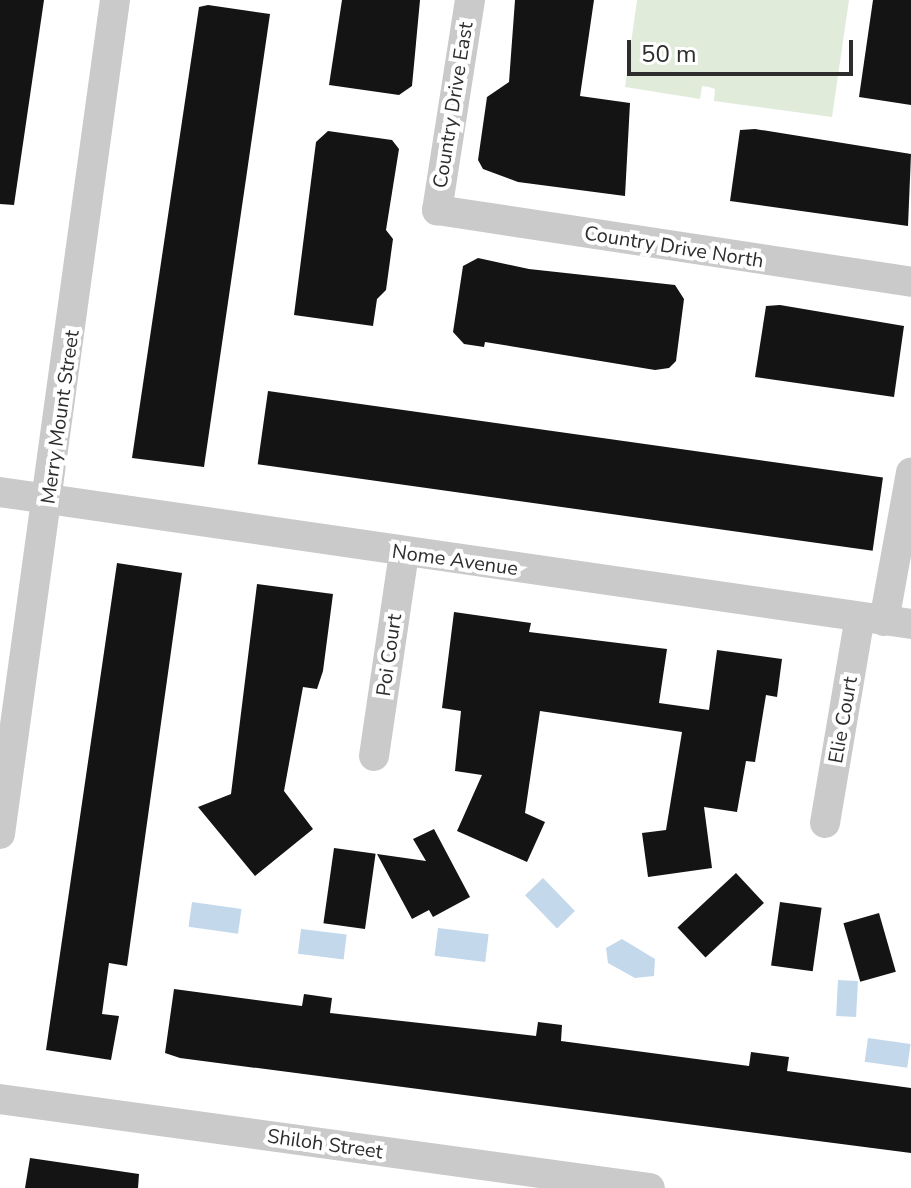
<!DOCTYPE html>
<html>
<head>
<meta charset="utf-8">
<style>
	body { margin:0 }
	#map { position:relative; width:911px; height:1188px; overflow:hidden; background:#fff; font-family:"Nunito Sans",sans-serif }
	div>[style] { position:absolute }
	.green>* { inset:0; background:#e0ebd9 }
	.water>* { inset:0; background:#c4d8ec; transform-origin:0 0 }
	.building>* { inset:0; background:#141414; transform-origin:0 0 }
	.street>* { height:30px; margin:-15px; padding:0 15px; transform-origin:15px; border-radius:15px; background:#cacaca }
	span { translate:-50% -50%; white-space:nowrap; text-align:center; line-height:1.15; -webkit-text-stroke:8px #fff; paint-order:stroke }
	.street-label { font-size:20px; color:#2d2d2d }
	.scale { position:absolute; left:627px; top:40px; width:226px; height:36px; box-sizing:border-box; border:4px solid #2d2d2d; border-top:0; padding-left:10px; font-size:24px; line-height:28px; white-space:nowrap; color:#2d2d2d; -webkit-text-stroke:6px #fff; paint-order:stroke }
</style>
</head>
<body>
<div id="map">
	<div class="green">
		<i style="clip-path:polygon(637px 0,849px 0,832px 117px,714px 101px,715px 89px,709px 87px,702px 86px,700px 99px,625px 87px)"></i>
	</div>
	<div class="water">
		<i style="left:543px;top:878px;width:46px;height:25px;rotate:46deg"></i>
		<i style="left:192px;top:902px;width:50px;height:25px;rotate:8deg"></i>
		<i style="left:438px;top:928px;width:51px;height:28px;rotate:7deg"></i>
		<i style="left:301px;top:929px;width:46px;height:25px;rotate:7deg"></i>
		<i style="clip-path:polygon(622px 939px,655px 959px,654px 976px,635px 978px,608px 963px,606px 948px)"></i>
		<i style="left:838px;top:980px;width:20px;height:36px;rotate:3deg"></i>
		<i style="left:868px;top:1038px;width:43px;height:24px;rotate:8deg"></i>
	</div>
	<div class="building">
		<i style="clip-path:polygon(0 0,44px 0,14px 205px,0 204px)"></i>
		<i style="clip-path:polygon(342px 0,420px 0,412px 86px,399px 95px,329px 85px)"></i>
		<i style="clip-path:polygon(515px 0,594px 0,580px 96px,630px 103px,625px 196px,518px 182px,483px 169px,478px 160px,487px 97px,509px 82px)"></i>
		<i style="clip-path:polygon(873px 0,911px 0,911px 105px,859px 97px)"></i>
		<i style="clip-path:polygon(208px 5px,270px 14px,204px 467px,132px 458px,199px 7px)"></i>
		<i style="clip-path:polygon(755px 129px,911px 154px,908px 226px,730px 201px,740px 130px)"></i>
		<i style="clip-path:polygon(328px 131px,392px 140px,399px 149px,386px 230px,393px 239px,386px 290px,377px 299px,373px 326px,294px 315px,316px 142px)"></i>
		<i style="clip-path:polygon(478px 258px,529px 269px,675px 285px,684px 299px,676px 361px,669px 368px,655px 370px,485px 342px,484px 347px,464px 344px,453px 332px,463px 266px)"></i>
		<i style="clip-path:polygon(780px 305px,904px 326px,894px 397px,755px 377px,766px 306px)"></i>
		<i style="left:268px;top:391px;width:621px;height:74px;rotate:8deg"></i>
		<i style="clip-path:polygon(117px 563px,182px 573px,127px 966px,109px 963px,102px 1014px,119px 1016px,111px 1060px,46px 1050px)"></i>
		<i style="clip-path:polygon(257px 584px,333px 594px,323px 671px,317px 689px,303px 687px,284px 791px,313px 829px,255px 876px,198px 807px,231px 794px)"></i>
		<i style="clip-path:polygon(454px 612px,531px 623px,529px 632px,667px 649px,659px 703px,709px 710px,717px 650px,782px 659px,777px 697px,766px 695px,755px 762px,746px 761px,737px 812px,704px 807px,712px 868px,648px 877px,642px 833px,666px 830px,682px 732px,540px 711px,525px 813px,545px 822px,527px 862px,457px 831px,482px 775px,455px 771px,461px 711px,442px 708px)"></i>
		<i style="clip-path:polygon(434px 829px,470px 897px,433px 917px,429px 910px,412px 919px,377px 854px,426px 861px,413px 839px)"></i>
		<i style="left:334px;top:848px;width:42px;height:76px;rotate:8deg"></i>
		<i style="left:736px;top:873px;width:41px;height:80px;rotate:47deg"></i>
		<i style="left:780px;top:902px;width:42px;height:64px;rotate:8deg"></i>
		<i style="left:879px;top:913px;width:61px;height:37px;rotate:74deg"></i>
		<i style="clip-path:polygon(174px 989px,302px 1006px,304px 994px,332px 998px,330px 1013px,536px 1036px,538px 1022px,562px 1025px,561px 1041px,749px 1066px,751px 1052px,789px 1057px,787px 1071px,911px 1088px,911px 1153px,180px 1058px,165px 1053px)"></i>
		<i style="clip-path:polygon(30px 1158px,139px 1174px,138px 1188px,25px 1188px)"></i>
	</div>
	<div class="street">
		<i style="left:470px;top:0;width:213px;rotate:98.9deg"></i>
		<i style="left:437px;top:210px;width:479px;rotate:8.6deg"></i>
		<i style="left:0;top:492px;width:921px;rotate:8.24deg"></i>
		<i style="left:884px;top:621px;width:151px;rotate:-79.7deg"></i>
		<i style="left:374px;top:756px;width:205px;rotate:-81.6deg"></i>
		<i style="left:825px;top:823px;width:209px;rotate:-80.4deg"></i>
		<i style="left:0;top:834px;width:842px;rotate:-82.15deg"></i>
		<i style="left:0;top:1099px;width:656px;rotate:7.8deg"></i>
	</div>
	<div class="street-label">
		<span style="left:453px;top:105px;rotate:-81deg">Country Drive East</span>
		<span style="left:674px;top:247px;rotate:9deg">Country Drive North</span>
		<span style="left:60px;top:417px;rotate:-82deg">Merry Mount Street</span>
		<span style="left:455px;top:560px;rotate:8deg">Nome Avenue</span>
		<span style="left:389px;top:655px;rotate:-82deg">Poi Court</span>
		<span style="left:843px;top:720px;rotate:-80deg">Elie Court</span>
		<span style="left:325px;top:1144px;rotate:8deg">Shiloh Street</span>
	</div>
	<div class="scale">50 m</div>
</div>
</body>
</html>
